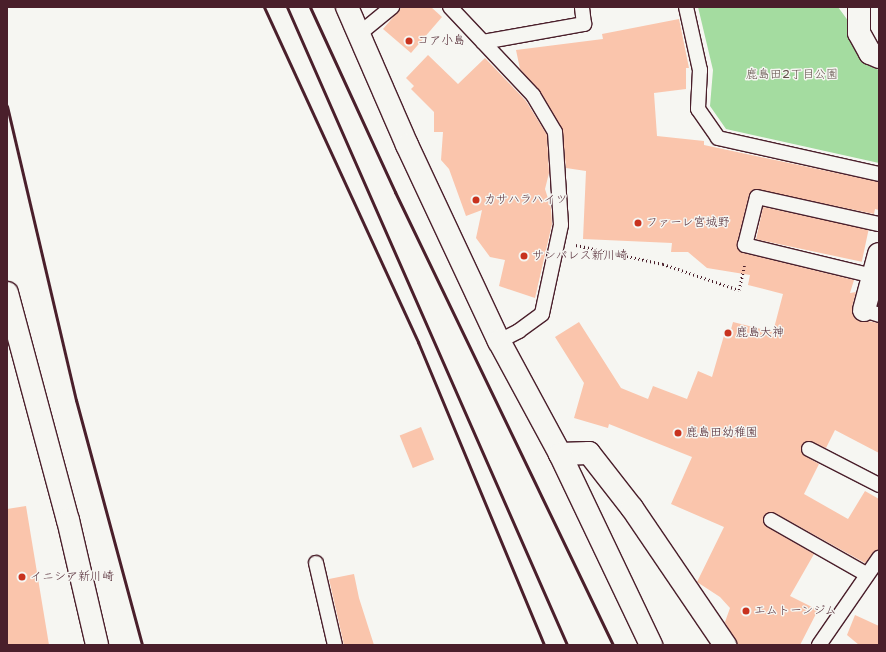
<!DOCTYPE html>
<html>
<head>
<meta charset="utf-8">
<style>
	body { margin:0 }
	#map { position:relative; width:886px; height:652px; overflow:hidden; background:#f6f6f2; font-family:"Shantell Sans","Klee One",sans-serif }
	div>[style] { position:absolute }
	.green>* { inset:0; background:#a4dca0 }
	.building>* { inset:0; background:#fac5ac; transform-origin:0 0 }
	.path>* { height:2.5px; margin-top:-1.25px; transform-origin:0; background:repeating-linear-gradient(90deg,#4a1f2b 0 1px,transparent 0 4px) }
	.roads { filter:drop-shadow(1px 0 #4a1f2b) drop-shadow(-1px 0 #4a1f2b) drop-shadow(0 1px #4a1f2b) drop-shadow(0 -1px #4a1f2b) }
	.service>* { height:14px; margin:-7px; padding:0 7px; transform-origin:7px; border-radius:7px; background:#f6f6f2 }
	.minor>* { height:22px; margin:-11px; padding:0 11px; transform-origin:11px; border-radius:11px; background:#f6f6f2 }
	.tertiary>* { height:22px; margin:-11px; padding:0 11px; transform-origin:11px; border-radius:11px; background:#f6f6f2 }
	.rail>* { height:3px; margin:-1.5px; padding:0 1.5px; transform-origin:1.5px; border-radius:1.5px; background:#4a1f2b }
	.dots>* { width:11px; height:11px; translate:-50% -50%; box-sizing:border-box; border:2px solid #f6f6f2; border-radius:50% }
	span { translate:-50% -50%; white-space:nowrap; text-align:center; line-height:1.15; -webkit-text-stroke:3px #f6f6f2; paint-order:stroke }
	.poi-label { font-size:12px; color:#4a1f2b }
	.left { translate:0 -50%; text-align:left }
	.park-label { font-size:12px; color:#604e48 }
	.frame { position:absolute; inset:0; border:8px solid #4a1f2b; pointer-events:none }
</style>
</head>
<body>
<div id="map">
	<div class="green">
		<i style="clip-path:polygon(698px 7px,838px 7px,849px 22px,847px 33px,861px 62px,879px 70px,879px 163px,726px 129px,710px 106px,713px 70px)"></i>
	</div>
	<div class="building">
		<i style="clip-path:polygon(402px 7px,431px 7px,442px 17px,411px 53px,383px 29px)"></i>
		<i style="clip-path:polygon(679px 19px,689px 68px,686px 68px,686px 89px,654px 93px,657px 136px,704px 141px,704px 145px,879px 182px,879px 210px,875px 209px,874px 214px,754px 189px,749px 195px,737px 243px,743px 253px,854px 280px,850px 293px,856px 292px,852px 307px,855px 319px,879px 323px,879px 453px,835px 430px,826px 448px,809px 441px,801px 449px,805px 456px,819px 464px,804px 494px,848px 519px,865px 491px,879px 499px,879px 550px,865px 563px,775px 513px,767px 513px,763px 520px,767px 527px,814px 554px,790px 596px,818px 610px,800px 645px,737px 645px,725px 622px,730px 608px,720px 597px,697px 582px,724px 527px,671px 504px,692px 457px,609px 424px,608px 428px,574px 418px,584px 383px,555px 337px,579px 322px,621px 388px,648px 399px,653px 386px,687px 399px,698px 371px,712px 377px,725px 332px,730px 333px,733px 322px,773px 332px,783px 294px,748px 285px,750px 275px,707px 268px,688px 252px,671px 252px,672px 243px,583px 239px,586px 171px,566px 168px,562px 128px,540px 91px,520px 69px,516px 50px,603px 39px,602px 34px)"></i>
		<i style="clip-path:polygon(428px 55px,458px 84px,485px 58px,526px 101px,547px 135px,549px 173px,545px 189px,551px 208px,552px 224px,535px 298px,499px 286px,505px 260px,490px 257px,476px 238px,482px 210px,466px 216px,449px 169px,441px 160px,443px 132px,434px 132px,434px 112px,411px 89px,414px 86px,406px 78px)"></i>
		<i style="left:763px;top:207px;width:108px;height:33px;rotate:12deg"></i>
		<i style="left:421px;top:427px;width:35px;height:23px;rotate:68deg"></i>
		<i style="clip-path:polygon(26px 506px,49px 645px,7px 645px,7px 509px)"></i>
		<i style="clip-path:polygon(354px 574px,359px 598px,374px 645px,344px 645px,329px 579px)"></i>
		<i style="clip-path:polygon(855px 615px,879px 626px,879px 645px,859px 645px,847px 635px)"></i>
	</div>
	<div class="path">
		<i style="left:576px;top:245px;width:89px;rotate:12.3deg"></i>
		<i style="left:663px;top:264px;width:80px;rotate:18.9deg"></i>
		<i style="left:739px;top:290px;width:25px;rotate:-78deg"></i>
	</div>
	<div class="roads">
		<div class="service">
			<i style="left:450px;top:7px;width:121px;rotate:46.7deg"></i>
			<i style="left:533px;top:95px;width:43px;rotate:59.3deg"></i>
			<i style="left:555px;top:132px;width:93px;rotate:86.3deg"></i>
			<i style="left:561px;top:225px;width:91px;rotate:102.1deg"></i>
			<i style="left:542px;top:314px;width:29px;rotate:144deg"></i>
			<i style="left:519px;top:331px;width:22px;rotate:153deg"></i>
			<i style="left:686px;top:7px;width:65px;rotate:77.5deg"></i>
			<i style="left:700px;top:70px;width:39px;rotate:93deg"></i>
			<i style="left:698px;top:109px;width:35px;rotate:55deg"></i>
			<i style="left:718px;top:138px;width:165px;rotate:12.6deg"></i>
			<i style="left:359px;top:34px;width:43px;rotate:-39.3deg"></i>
			<i style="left:483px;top:42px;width:103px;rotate:-10.1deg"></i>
			<i style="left:584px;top:24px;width:17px;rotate:-97deg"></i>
			<i style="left:873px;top:276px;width:132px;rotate:-166.4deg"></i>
			<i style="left:745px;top:245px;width:49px;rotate:-76deg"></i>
			<i style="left:757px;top:197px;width:125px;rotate:12.5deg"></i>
			<i style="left:864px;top:310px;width:16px;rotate:18deg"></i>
			<i style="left:809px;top:449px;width:79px;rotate:27.2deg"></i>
			<i style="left:771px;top:520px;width:109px;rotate:29.6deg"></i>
			<i style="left:316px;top:563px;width:84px;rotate:77deg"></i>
			<i style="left:819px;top:645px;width:106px;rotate:-55.4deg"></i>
		</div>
		<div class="minor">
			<i style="left:859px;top:7px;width:26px;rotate:90deg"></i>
			<i style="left:859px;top:33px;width:23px;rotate:61deg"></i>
			<i style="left:870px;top:53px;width:10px;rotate:24deg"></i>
			<i style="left:864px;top:310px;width:58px;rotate:-75deg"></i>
			<i style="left:560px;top:454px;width:29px;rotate:-2deg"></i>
			<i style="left:589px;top:453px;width:70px;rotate:52deg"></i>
			<i style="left:632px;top:508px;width:166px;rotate:55.8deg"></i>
		</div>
		<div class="tertiary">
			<i style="left:347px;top:7px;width:150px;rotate:66.5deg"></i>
			<i style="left:407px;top:145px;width:217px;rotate:64.9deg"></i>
			<i style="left:499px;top:341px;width:128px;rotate:61.6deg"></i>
			<i style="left:560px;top:454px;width:212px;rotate:64.5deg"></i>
			<i style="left:7px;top:293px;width:235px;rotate:75deg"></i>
			<i style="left:68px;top:520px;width:128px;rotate:76.9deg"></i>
		</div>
	</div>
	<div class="rail">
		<i style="left:264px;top:7px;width:369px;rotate:65.3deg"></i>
		<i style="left:418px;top:342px;width:328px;rotate:67.4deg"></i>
		<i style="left:287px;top:7px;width:697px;rotate:66.3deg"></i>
		<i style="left:310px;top:7px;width:204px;rotate:65.3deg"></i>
		<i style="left:395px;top:192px;width:503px;rotate:64.3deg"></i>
		<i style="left:7px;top:106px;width:302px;rotate:76.8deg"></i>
		<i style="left:76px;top:400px;width:254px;rotate:74.9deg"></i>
	</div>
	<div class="dots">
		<i style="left:409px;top:41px;background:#c8321e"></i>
		<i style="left:476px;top:200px;background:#c8321e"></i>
		<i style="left:638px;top:223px;background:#c8321e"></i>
		<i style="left:524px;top:256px;background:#c8321e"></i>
		<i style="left:728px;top:333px;background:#c8321e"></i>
		<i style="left:678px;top:433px;background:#c8321e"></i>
		<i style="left:22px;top:577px;background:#c8321e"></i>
		<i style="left:746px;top:611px;background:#c8321e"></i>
	</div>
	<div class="poi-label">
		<span class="left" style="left:417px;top:41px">コア小島</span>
		<span class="left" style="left:484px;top:200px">カサハラハイツ</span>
		<span class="left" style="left:646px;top:223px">ファーレ宮城野</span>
		<span class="left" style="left:532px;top:256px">サンパレス新川崎</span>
		<span class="left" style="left:736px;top:333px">鹿島大神</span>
		<span class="left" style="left:686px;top:433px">鹿島田幼稚園</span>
		<span class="left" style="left:30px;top:577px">イニシア新川崎</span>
		<span class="left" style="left:754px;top:611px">エムトーンジム</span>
	</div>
	<div class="park-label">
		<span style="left:792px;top:75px">鹿島田2丁目公園</span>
	</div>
	<div class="frame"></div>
</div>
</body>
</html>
